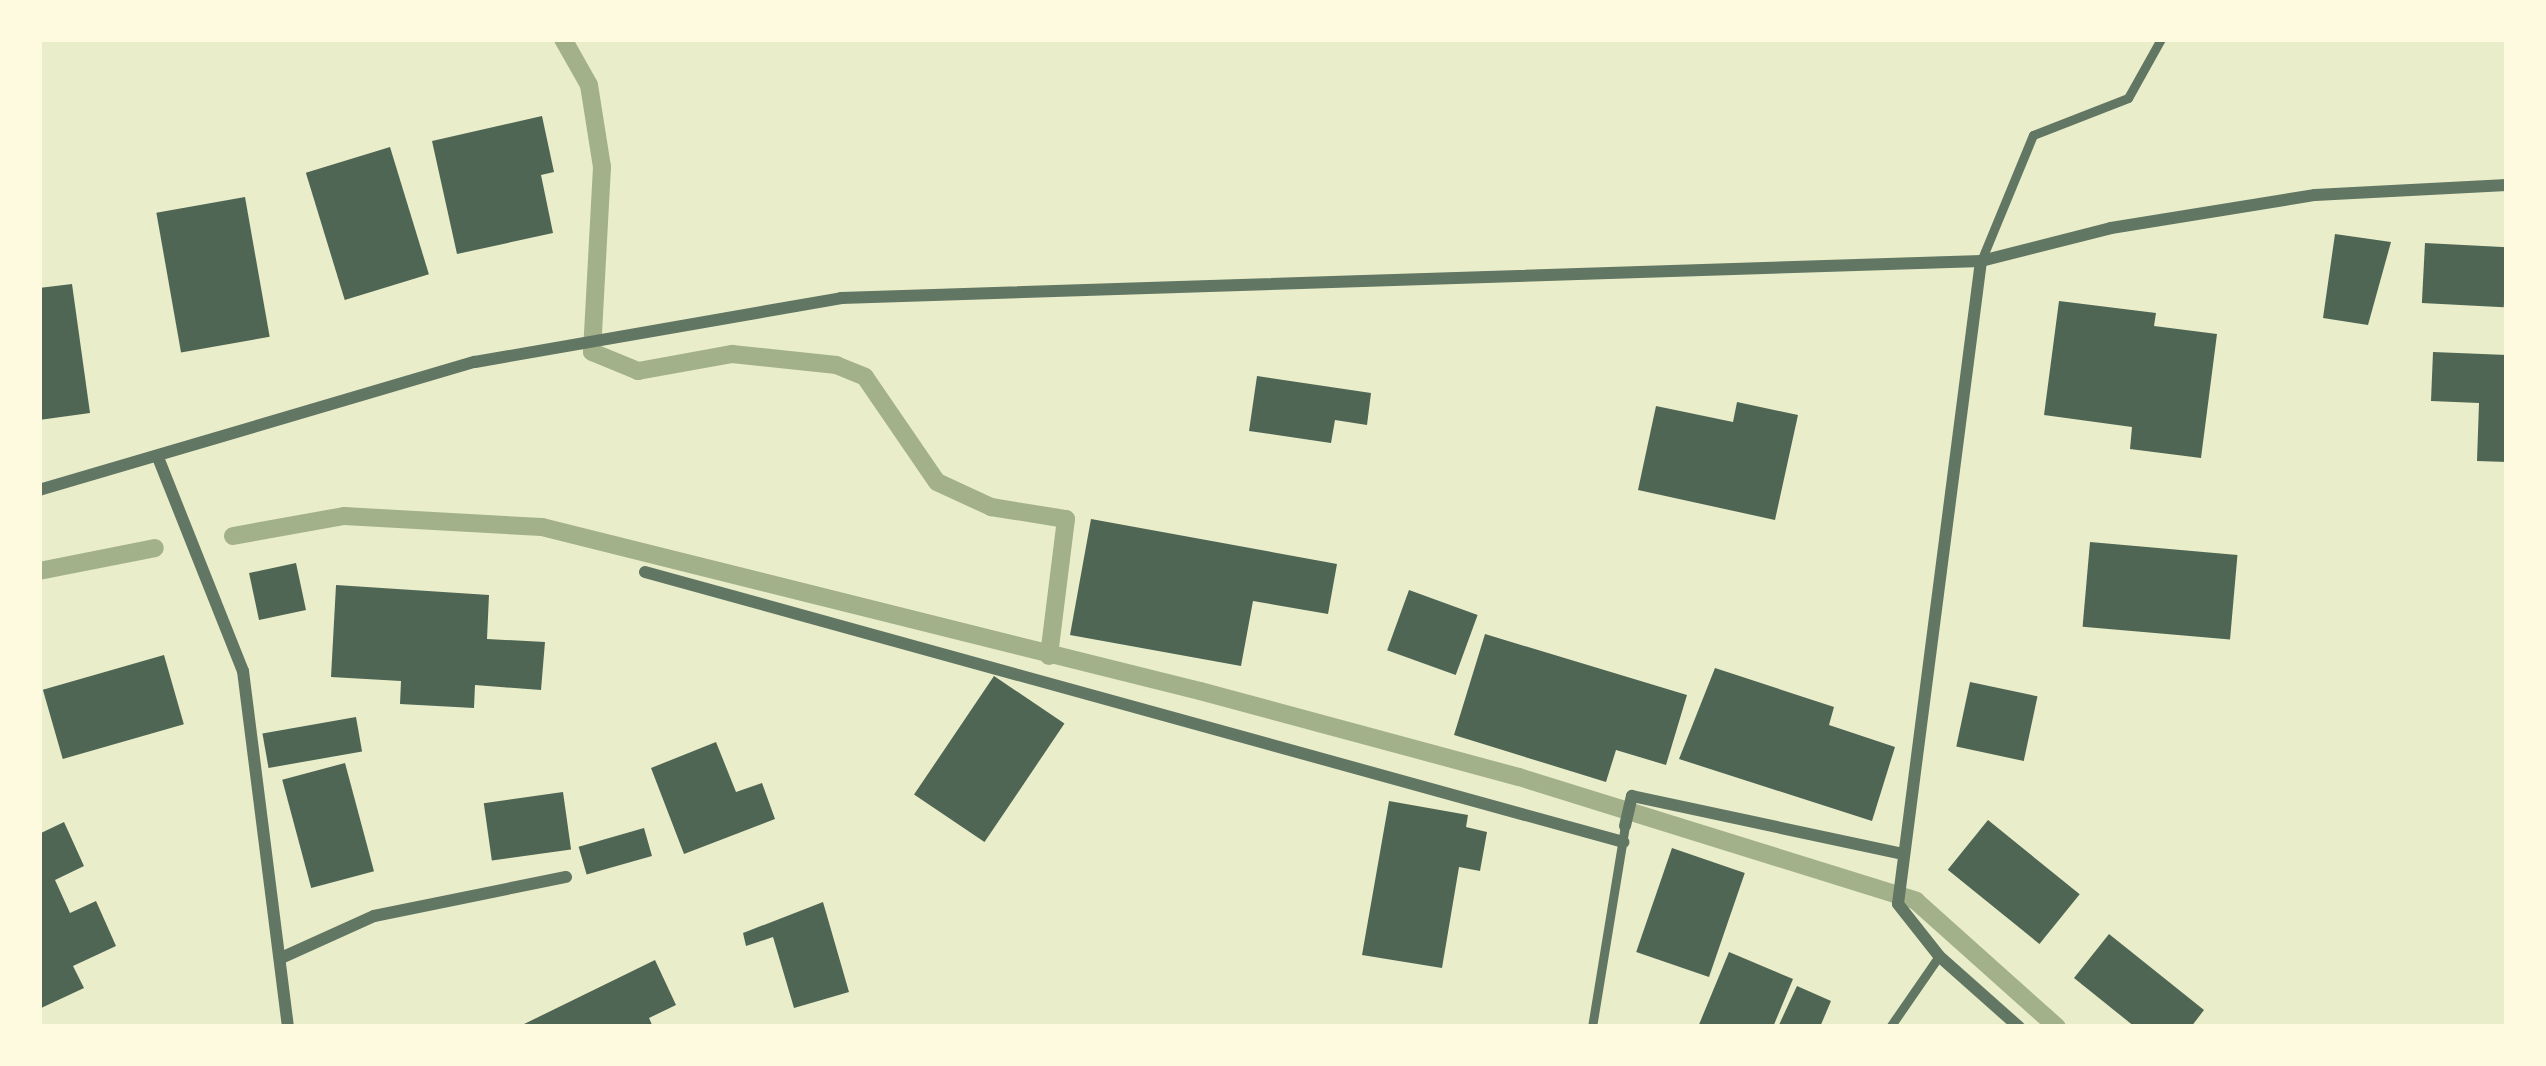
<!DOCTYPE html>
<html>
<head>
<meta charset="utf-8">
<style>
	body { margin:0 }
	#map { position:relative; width:2546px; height:1066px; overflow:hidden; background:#e9edc9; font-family:Raleway,sans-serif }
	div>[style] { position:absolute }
	.stream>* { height:18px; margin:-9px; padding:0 9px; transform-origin:9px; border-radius:9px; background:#a3b18a }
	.building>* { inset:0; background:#4f6655; transform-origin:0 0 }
	.service>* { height:9px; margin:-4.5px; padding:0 4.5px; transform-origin:4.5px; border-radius:4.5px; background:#617663 }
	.minor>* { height:12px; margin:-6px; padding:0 6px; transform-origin:6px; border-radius:6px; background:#617663 }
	span { translate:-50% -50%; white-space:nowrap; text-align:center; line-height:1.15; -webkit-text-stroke:9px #fefae0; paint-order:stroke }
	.frame { position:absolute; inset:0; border:42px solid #fefae0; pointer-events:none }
</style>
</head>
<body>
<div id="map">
	<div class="stream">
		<i style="left:563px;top:39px;width:53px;rotate:60.5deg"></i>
		<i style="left:589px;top:85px;width:83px;rotate:81deg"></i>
		<i style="left:602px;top:167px;width:185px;rotate:93.1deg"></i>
		<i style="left:592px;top:352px;width:50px;rotate:22.4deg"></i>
		<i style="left:638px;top:371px;width:96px;rotate:-10.3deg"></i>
		<i style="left:732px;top:354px;width:105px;rotate:6deg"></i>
		<i style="left:836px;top:365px;width:31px;rotate:22deg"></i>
		<i style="left:865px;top:377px;width:127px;rotate:55.6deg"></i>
		<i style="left:937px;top:482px;width:60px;rotate:24.8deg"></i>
		<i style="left:991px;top:507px;width:76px;rotate:9.1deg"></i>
		<i style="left:1066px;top:519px;width:138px;rotate:97.1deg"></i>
		<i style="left:233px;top:536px;width:113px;rotate:-10.2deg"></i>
		<i style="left:344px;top:516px;width:198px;rotate:3.2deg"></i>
		<i style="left:542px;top:527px;width:678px;rotate:14deg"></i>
		<i style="left:1200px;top:691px;width:330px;rotate:15.1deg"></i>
		<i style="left:1519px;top:777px;width:416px;rotate:17.3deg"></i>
		<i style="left:1916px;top:901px;width:189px;rotate:41.8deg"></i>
		<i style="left:39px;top:571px;width:118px;rotate:-11.2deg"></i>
	</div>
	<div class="building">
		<i style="clip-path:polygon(542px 116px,554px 172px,541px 175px,553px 233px,457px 254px,432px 141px)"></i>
		<i style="left:390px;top:147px;width:133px;height:88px;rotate:73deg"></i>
		<i style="left:245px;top:197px;width:142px;height:90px;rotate:80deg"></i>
		<i style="clip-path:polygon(2335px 234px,2391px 242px,2368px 325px,2323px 318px)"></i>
		<i style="left:2425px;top:243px;width:82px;height:60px;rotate:3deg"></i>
		<i style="clip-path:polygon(72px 284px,90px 413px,39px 420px,39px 288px)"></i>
		<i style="clip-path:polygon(2059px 301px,2156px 313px,2154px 326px,2217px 334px,2201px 458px,2130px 449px,2132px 427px,2044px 415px)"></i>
		<i style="clip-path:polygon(2433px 352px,2507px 355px,2507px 462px,2477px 461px,2479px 403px,2431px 401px)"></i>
		<i style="clip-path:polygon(1257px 376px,1371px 393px,1367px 425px,1335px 420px,1331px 443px,1249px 431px)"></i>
		<i style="clip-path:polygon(1737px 402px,1798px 415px,1775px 520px,1638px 490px,1656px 406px,1733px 422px)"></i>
		<i style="clip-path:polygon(1091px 519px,1337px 564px,1328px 614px,1253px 601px,1241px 666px,1070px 635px)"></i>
		<i style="left:2090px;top:542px;width:148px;height:85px;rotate:5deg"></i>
		<i style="left:296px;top:563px;width:48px;height:48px;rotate:78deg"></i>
		<i style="clip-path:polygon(336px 585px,489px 595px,487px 639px,545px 642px,541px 690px,475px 685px,474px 708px,400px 704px,401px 681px,331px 677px)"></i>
		<i style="left:1409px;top:590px;width:73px;height:64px;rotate:20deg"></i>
		<i style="clip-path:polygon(1485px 634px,1687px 695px,1666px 765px,1616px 750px,1606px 782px,1454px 735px)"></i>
		<i style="left:164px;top:655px;width:72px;height:126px;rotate:74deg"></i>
		<i style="clip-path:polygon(1715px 668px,1834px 707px,1829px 725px,1895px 747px,1872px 821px,1679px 759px)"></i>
		<i style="left:994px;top:676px;width:85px;height:143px;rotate:34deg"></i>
		<i style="left:1970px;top:682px;width:69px;height:66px;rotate:12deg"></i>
		<i style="left:356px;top:717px;width:35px;height:95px;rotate:80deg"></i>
		<i style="clip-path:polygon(716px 742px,736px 792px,762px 783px,775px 819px,684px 854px,651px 768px)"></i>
		<i style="left:345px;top:763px;width:112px;height:65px;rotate:75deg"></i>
		<i style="left:563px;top:792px;width:58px;height:80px;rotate:82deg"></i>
		<i style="clip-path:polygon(1389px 801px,1468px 815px,1466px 827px,1487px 832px,1480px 871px,1459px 867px,1442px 968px,1362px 955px)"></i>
		<i style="left:1988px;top:820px;width:118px;height:64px;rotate:39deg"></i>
		<i style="clip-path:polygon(64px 822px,84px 866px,55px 880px,70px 913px,96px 901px,116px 946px,73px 966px,84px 988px,39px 1009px,39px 834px)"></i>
		<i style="left:644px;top:828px;width:29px;height:68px;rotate:74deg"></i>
		<i style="left:1672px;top:848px;width:77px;height:110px;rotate:19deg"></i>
		<i style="clip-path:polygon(823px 902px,849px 992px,794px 1008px,773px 937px,746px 946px,743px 933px)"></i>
		<i style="clip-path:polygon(2109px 934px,2204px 1010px,2191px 1027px,2135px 1027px,2074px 978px)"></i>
		<i style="clip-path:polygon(1729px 952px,1793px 979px,1773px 1027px,1698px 1027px)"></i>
		<i style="clip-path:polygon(655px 960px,676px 1005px,649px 1018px,653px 1027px,518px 1027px)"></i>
		<i style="clip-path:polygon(1797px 986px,1831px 1001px,1820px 1027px,1778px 1027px)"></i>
	</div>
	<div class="service">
		<i style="left:1981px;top:261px;width:136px;rotate:-67.6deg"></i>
		<i style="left:2033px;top:135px;width:102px;rotate:-21.3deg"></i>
		<i style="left:2128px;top:98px;width:68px;rotate:-60.8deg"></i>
		<i style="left:1592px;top:1027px;width:204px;rotate:-80.7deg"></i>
		<i style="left:1890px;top:1027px;width:86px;rotate:-55.4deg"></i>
	</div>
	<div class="minor">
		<i style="left:1981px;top:261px;width:648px;rotate:97.36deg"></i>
		<i style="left:1898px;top:904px;width:66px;rotate:51.7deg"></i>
		<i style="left:1939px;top:956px;width:107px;rotate:41.6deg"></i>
		<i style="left:159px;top:460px;width:227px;rotate:68.3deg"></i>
		<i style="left:243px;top:671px;width:359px;rotate:82.8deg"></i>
		<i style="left:39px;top:490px;width:454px;rotate:-16.4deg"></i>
		<i style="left:475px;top:362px;width:372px;rotate:-9.9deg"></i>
		<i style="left:841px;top:298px;width:1141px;rotate:-1.86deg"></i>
		<i style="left:1981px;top:261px;width:134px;rotate:-14.2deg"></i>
		<i style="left:2111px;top:228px;width:207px;rotate:-9.2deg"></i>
		<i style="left:2315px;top:195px;width:192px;rotate:-3deg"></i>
		<i style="left:645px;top:572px;width:1015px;rotate:15.43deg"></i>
		<i style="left:1625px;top:826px;width:31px;rotate:-77deg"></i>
		<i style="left:1632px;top:796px;width:273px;rotate:12.1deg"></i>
		<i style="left:281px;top:958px;width:102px;rotate:-24.3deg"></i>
		<i style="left:374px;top:916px;width:196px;rotate:-11.5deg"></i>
	</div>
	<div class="frame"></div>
</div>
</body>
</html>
